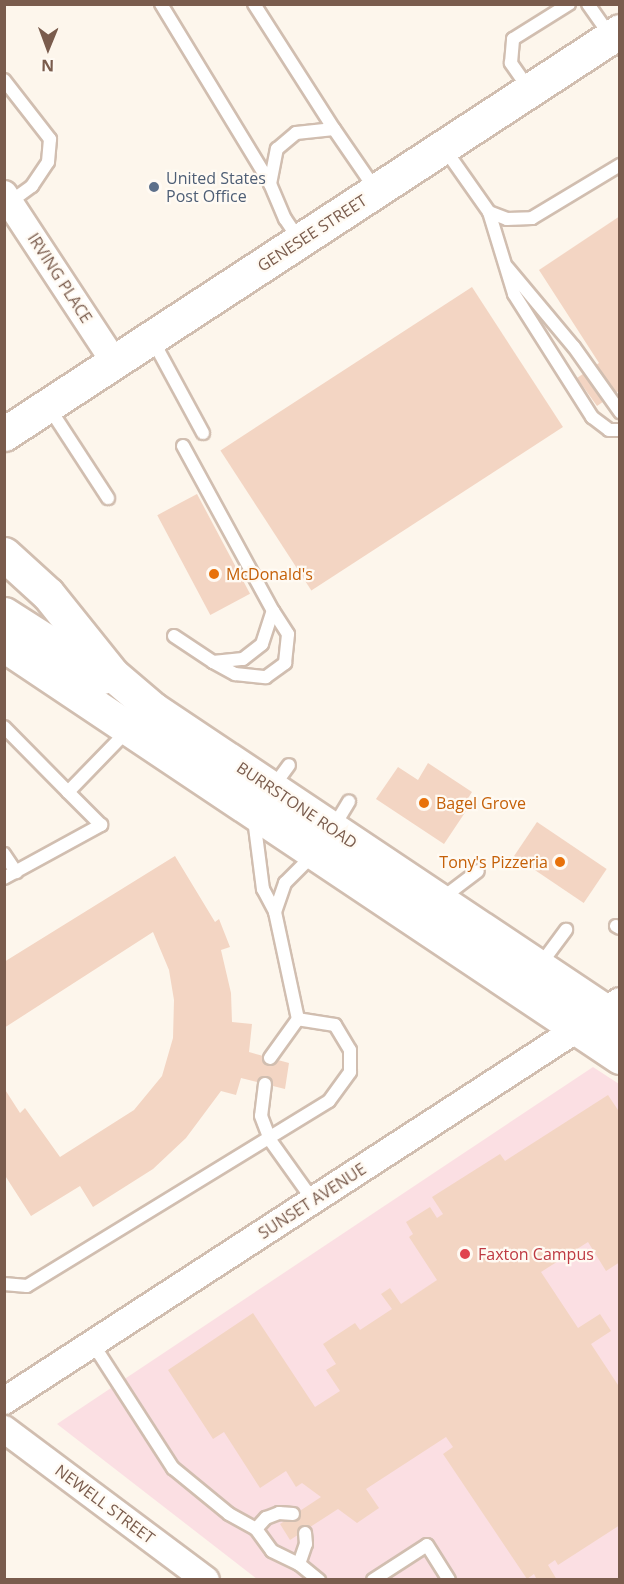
<!DOCTYPE html>
<html>
<head>
<meta charset="utf-8">
<style>
	body { margin:0 }
	#map { position:relative; width:624px; height:1584px; overflow:hidden; background:#fdf6ec; font-family:"Open Sans",sans-serif }
	div>[style] { position:absolute }
	.medical>* { inset:0; background:#fbdfe3 }
	.building>* { inset:0; background:#f3d5c3; transform-origin:0 0 }
	.roads { filter:drop-shadow(2px 0 #d1beb0) drop-shadow(-2px 0 #d1beb0) drop-shadow(0 2px #d1beb0) drop-shadow(0 -2px #d1beb0) }
	.lane>* { height:12px; margin:-6px; padding:0 6px; transform-origin:6px; border-radius:6px; background:#fff }
	.street>* { height:26px; margin:-13px; padding:0 13px; transform-origin:13px; border-radius:13px; background:#fff }
	.secondary>* { height:33px; margin:-16.5px; padding:0 16.5px; transform-origin:16.5px; border-radius:16.5px; background:#fff }
	.dots>* { width:16px; height:16px; translate:-50% -50%; box-sizing:border-box; border:3px solid #fffaf3; border-radius:50% }
	span { translate:-50% -50%; white-space:nowrap; text-align:center; line-height:1.15; -webkit-text-stroke:4.5px #fffaf3; paint-order:stroke }
	.service-label { font-size:16px; color:#4e5e75 }
	.left { translate:0 -50%; text-align:left }
	.street-label { font-size:16px; color:#7a5c4d }
	.food-label { font-size:16px; color:#c56008 }
	.right { translate:-100% -50%; text-align:right }
	.health-label { font-size:16px; color:#be3a42 }
	.frame { position:absolute; inset:0; border:6px solid #7a5c4d; pointer-events:none }
	.north { position:absolute; left:18px; top:18px; width:60px; height:60px; -webkit-text-stroke:4px #fffaf3; paint-order:stroke; rotate:181deg; font-size:16px; font-weight:700; line-height:24px; text-align:center; color:#7a5c4d }
	.north::after { content:''; display:block; margin:auto; width:21px; height:27px; background:#7a5c4d; clip-path:polygon(50% 0,100% 100%,50% 72%,0 100%) }
</style>
</head>
<body>
<div id="map">
	<div class="medical">
		<i style="clip-path:polygon(593px 1067px,619px 1084px,619px 1579px,257px 1579px,57px 1424px)"></i>
	</div>
	<div class="building">
		<i style="clip-path:polygon(620px 216px,620px 390px,597px 406px,577px 378px,599px 363px,539px 270px)"></i>
		<i style="left:472px;top:287px;width:167px;height:300px;rotate:57deg"></i>
		<i style="left:197px;top:494px;width:113px;height:45px;rotate:62deg"></i>
		<i style="clip-path:polygon(428px 763px,472px 792px,462px 808px,466px 811px,444px 844px,376px 799px,398px 767px,418px 780px)"></i>
		<i style="left:537px;top:822px;width:84px;height:41px;rotate:34deg"></i>
		<i style="clip-path:polygon(175px 856px,215px 922px,219px 919px,230px 947px,221px 950px,231px 993px,232px 1022px,252px 1024px,249px 1052px,289px 1063px,285px 1089px,241px 1078px,236px 1095px,221px 1091px,186px 1138px,153px 1169px,93px 1207px,80px 1186px,31px 1216px,4px 1174px,4px 1088px,20px 1113px,25px 1108px,60px 1157px,134px 1110px,162px 1076px,173px 1038px,174px 1000px,169px 970px,153px 932px,4px 1028px,4px 962px)"></i>
		<i style="clip-path:polygon(608px 1095px,620px 1113px,620px 1262px,606px 1271px,588px 1242px,541px 1272px,578px 1328px,600px 1314px,611px 1331px,591px 1344px,620px 1388px,620px 1525px,558px 1565px,555px 1560px,548px 1565px,557px 1580px,537px 1580px,534px 1574px,527px 1579px,443px 1454px,453px 1447px,446px 1437px,366px 1489px,379px 1508px,357px 1523px,338px 1509px,290px 1540px,280px 1524px,321px 1497px,302px 1483px,296px 1487px,286px 1471px,260px 1488px,224px 1432px,213px 1439px,168px 1370px,253px 1313px,315px 1407px,340px 1391px,326px 1370px,336px 1364px,323px 1344px,355px 1323px,360px 1330px,392px 1309px,381px 1294px,390px 1288px,401px 1304px,437px 1280px,409px 1237px,413px 1234px,406px 1222px,430px 1207px,437px 1218px,443px 1214px,432px 1197px,500px 1154px,505px 1161px)"></i>
	</div>
	<div class="roads">
		<div class="lane">
			<i style="left:161px;top:4px;width:210px;rotate:58.7deg"></i>
			<i style="left:254px;top:4px;width:148px;rotate:57.4deg"></i>
			<i style="left:588px;top:4px;width:38px;rotate:55deg"></i>
			<i style="left:4px;top:80px;width:75px;rotate:52.1deg"></i>
			<i style="left:50px;top:139px;width:23px;rotate:95deg"></i>
			<i style="left:48px;top:162px;width:29px;rotate:124deg"></i>
			<i style="left:32px;top:186px;width:27px;rotate:144deg"></i>
			<i style="left:529px;top:89px;width:32px;rotate:-125deg"></i>
			<i style="left:511px;top:63px;width:24px;rotate:-85deg"></i>
			<i style="left:513px;top:39px;width:66px;rotate:-32deg"></i>
			<i style="left:444px;top:148px;width:78px;rotate:54.9deg"></i>
			<i style="left:489px;top:212px;width:19px;rotate:21deg"></i>
			<i style="left:507px;top:219px;width:25px;rotate:-2deg"></i>
			<i style="left:532px;top:218px;width:103px;rotate:-31.1deg"></i>
			<i style="left:489px;top:212px;width:86px;rotate:73deg"></i>
			<i style="left:514px;top:294px;width:146px;rotate:57.6deg"></i>
			<i style="left:592px;top:417px;width:21px;rotate:37deg"></i>
			<i style="left:609px;top:430px;width:11px"></i>
			<i style="left:298px;top:238px;width:23px;rotate:-124deg"></i>
			<i style="left:285px;top:219px;width:38px;rotate:-113deg"></i>
			<i style="left:270px;top:184px;width:36px;rotate:-79deg"></i>
			<i style="left:277px;top:149px;width:25px;rotate:-40deg"></i>
			<i style="left:296px;top:133px;width:38px;rotate:-6deg"></i>
			<i style="left:334px;top:129px;width:74px;rotate:55.5deg"></i>
			<i style="left:507px;top:267px;width:104px;rotate:50.1deg"></i>
			<i style="left:574px;top:347px;width:80px;rotate:54.7deg"></i>
			<i style="left:152px;top:339px;width:107px;rotate:61.5deg"></i>
			<i style="left:48px;top:406px;width:110px;rotate:56.9deg"></i>
			<i style="left:174px;top:636px;width:47px;rotate:33.7deg"></i>
			<i style="left:213px;top:662px;width:30px;rotate:-6deg"></i>
			<i style="left:243px;top:659px;width:24px;rotate:-38deg"></i>
			<i style="left:262px;top:644px;width:35px;rotate:-72deg"></i>
			<i style="left:273px;top:611px;width:188px;rotate:-118.6deg"></i>
			<i style="left:213px;top:662px;width:25px;rotate:29deg"></i>
			<i style="left:235px;top:674px;width:31px;rotate:6deg"></i>
			<i style="left:266px;top:677px;width:24px;rotate:-36deg"></i>
			<i style="left:285px;top:663px;width:29px;rotate:-84deg"></i>
			<i style="left:288px;top:634px;width:27px;rotate:-123deg"></i>
			<i style="left:4px;top:727px;width:91px;rotate:45.4deg"></i>
			<i style="left:273px;top:787px;width:27px;rotate:-54deg"></i>
			<i style="left:254px;top:819px;width:71px;rotate:82.7deg"></i>
			<i style="left:263px;top:889px;width:26px;rotate:62deg"></i>
			<i style="left:275px;top:912px;width:109px;rotate:77.9deg"></i>
			<i style="left:298px;top:1019px;width:48px;rotate:125.7deg"></i>
			<i style="left:333px;top:828px;width:31px;rotate:-59deg"></i>
			<i style="left:4px;top:854px;width:22px;rotate:56deg"></i>
			<i style="left:4px;top:878px;width:111px;rotate:-28.7deg"></i>
			<i style="left:101px;top:825px;width:47px;rotate:-135deg"></i>
			<i style="left:68px;top:792px;width:88px;rotate:-45.9deg"></i>
			<i style="left:441px;top:899px;width:46px;rotate:-37.1deg"></i>
			<i style="left:275px;top:912px;width:31px;rotate:-71deg"></i>
			<i style="left:285px;top:883px;width:41px;rotate:-45deg"></i>
			<i style="left:616px;top:926px;width:4px;rotate:27deg"></i>
			<i style="left:540px;top:965px;width:44px;rotate:-53.4deg"></i>
			<i style="left:265px;top:1084px;width:32px;rotate:97deg"></i>
			<i style="left:261px;top:1116px;width:26px;rotate:69deg"></i>
			<i style="left:270px;top:1140px;width:74px;rotate:54.4deg"></i>
			<i style="left:4px;top:1284px;width:23px;rotate:5deg"></i>
			<i style="left:27px;top:1286px;width:354px;rotate:-31.5deg"></i>
			<i style="left:329px;top:1101px;width:36px;rotate:-54deg"></i>
			<i style="left:350px;top:1072px;width:22px;rotate:-90deg"></i>
			<i style="left:350px;top:1050px;width:29px;rotate:-121deg"></i>
			<i style="left:335px;top:1025px;width:37px;rotate:-171deg"></i>
			<i style="left:93px;top:1344px;width:148px;rotate:57.2deg"></i>
			<i style="left:173px;top:1468px;width:72px;rotate:39.4deg"></i>
			<i style="left:229px;top:1514px;width:31px;rotate:29deg"></i>
			<i style="left:256px;top:1529px;width:27px;rotate:54deg"></i>
			<i style="left:272px;top:1551px;width:30px;rotate:26deg"></i>
			<i style="left:299px;top:1564px;width:26px;rotate:39deg"></i>
			<i style="left:256px;top:1529px;width:15px;rotate:-48deg"></i>
			<i style="left:266px;top:1518px;width:14px;rotate:-21deg"></i>
			<i style="left:279px;top:1513px;width:14px;rotate:4deg"></i>
			<i style="left:299px;top:1564px;width:21px;rotate:-71deg"></i>
			<i style="left:306px;top:1544px;width:11px;rotate:-95deg"></i>
			<i style="left:373px;top:1580px;width:64px;rotate:-32.9deg"></i>
			<i style="left:427px;top:1545px;width:41px;rotate:57.8deg"></i>
		</div>
		<div class="street">
			<i style="left:4px;top:194px;width:202px;rotate:56.7deg"></i>
			<i style="left:4px;top:1401px;width:734px;rotate:-33deg"></i>
			<i style="left:4px;top:1429px;width:252px;rotate:36.8deg"></i>
		</div>
		<div class="secondary">
			<i style="left:4px;top:434px;width:736px;rotate:-33.19deg"></i>
			<i style="left:4px;top:554px;width:59px;rotate:42.3deg"></i>
			<i style="left:48px;top:594px;width:102px;rotate:51.3deg"></i>
			<i style="left:112px;top:674px;width:54px;rotate:40.5deg"></i>
			<i style="left:153px;top:709px;width:562px;rotate:33.75deg"></i>
			<i style="left:4px;top:614px;width:117px;rotate:32.5deg"></i>
			<i style="left:4px;top:645px;width:741px;rotate:33.78deg"></i>
		</div>
	</div>
	<div class="dots">
		<i style="left:154px;top:187px;background:#5c6f8a"></i>
		<i style="left:214px;top:574px;background:#e8710a"></i>
		<i style="left:424px;top:803px;background:#e8710a"></i>
		<i style="left:560px;top:862px;background:#e8710a"></i>
		<i style="left:465px;top:1254px;background:#e0444e"></i>
	</div>
	<div class="service-label">
		<span class="left" style="left:166px;top:187px">United States<br>Post Office</span>
	</div>
	<div class="street-label">
		<span style="left:312px;top:233px;rotate:-33deg">GENESEE STREET</span>
		<span style="left:60px;top:278px;rotate:57deg">IRVING PLACE</span>
		<span style="left:297px;top:805px;rotate:34deg">BURRSTONE ROAD</span>
		<span style="left:312px;top:1201px;rotate:-33deg">SUNSET AVENUE</span>
		<span style="left:105px;top:1504px;rotate:37deg">NEWELL STREET</span>
	</div>
	<div class="food-label">
		<span class="left" style="left:226px;top:574px">McDonald's</span>
		<span class="left" style="left:436px;top:803px">Bagel Grove</span>
		<span class="right" style="left:548px;top:862px">Tony's Pizzeria</span>
	</div>
	<div class="health-label">
		<span class="left" style="left:478px;top:1254px">Faxton Campus</span>
	</div>
	<div class="frame"></div>
	<div class="north">N</div>
</div>
</body>
</html>
